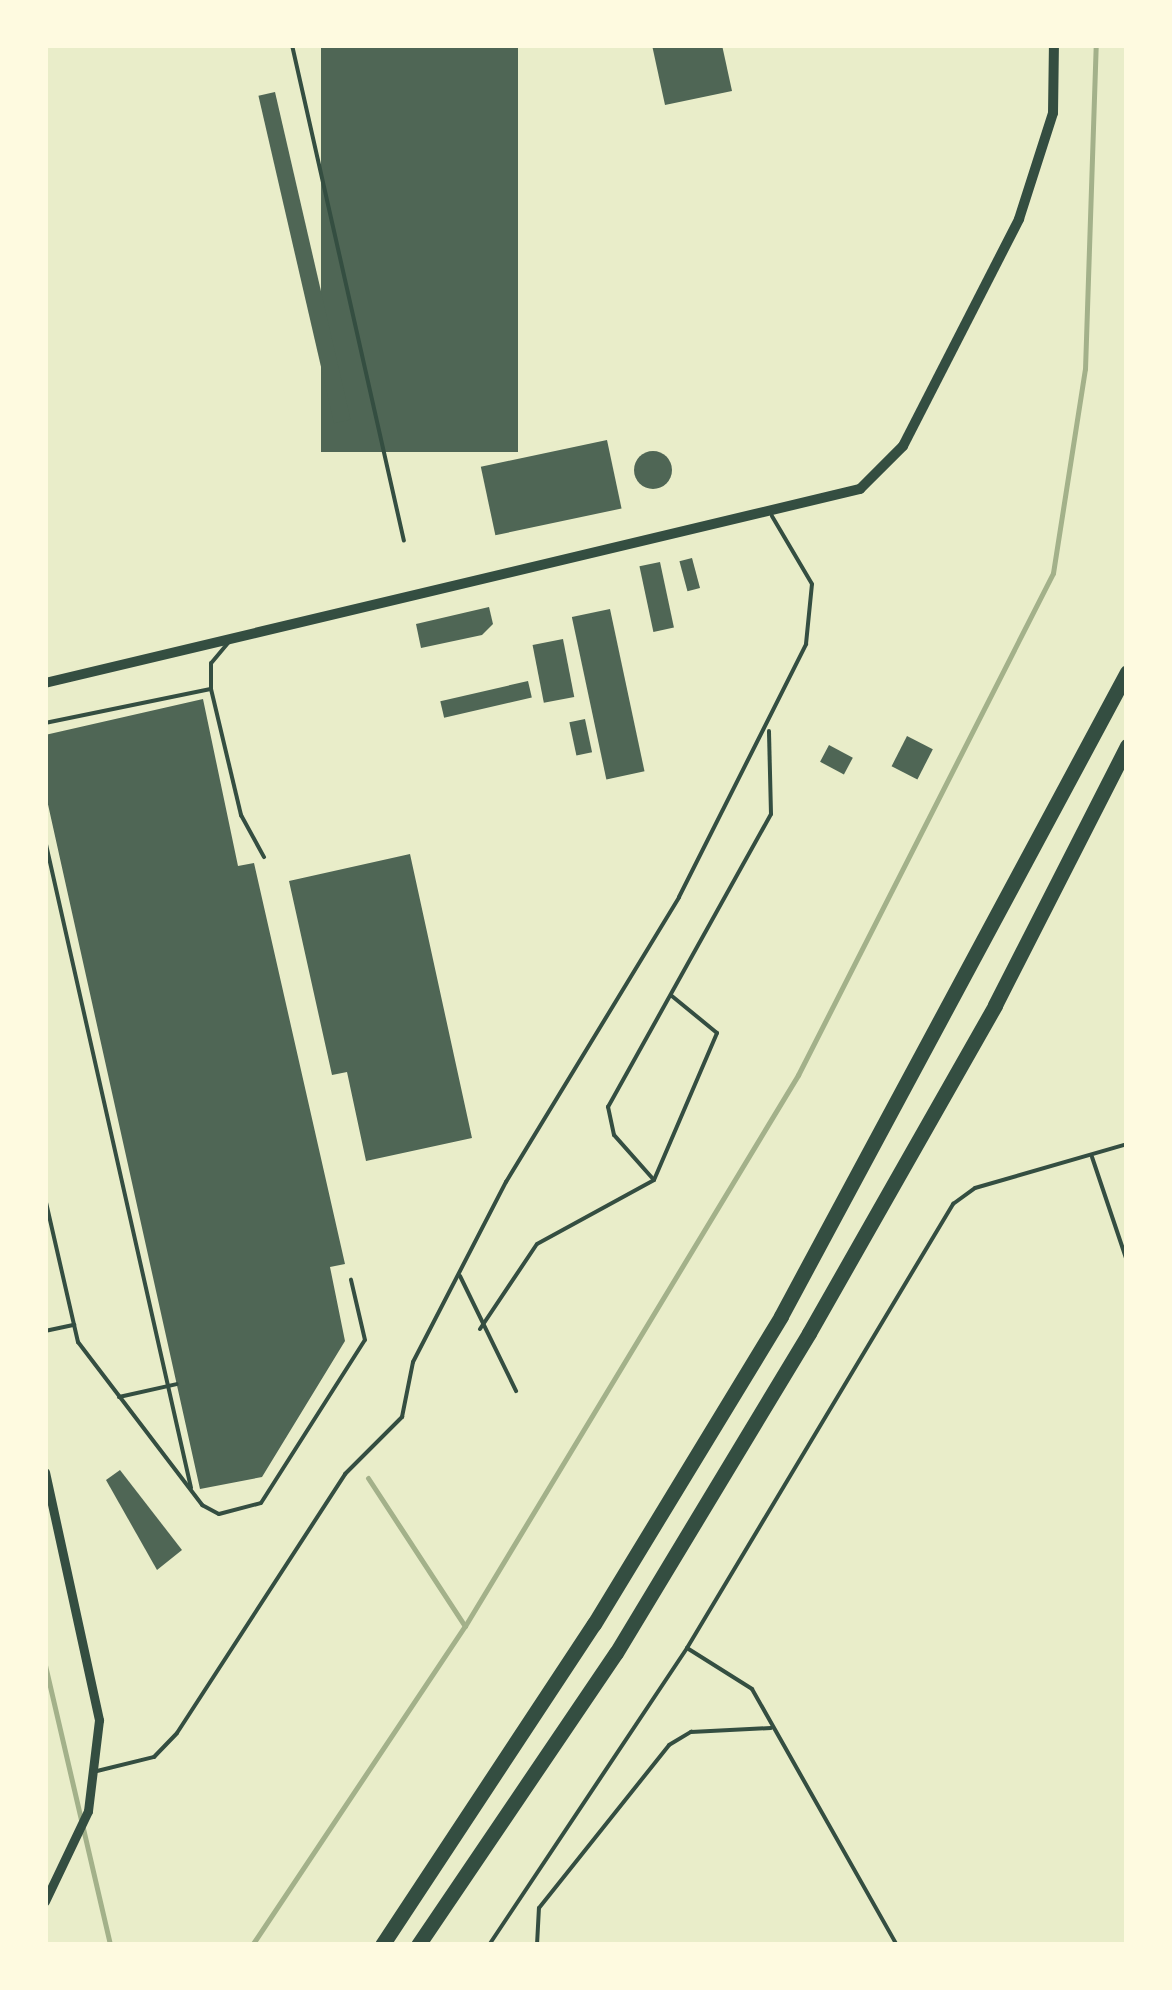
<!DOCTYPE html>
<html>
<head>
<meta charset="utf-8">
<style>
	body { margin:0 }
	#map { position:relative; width:1172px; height:1990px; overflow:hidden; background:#e9edc9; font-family:Commissioner,sans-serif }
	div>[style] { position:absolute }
	.stream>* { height:5px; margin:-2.5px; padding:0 2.5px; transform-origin:2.5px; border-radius:2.5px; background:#a3b18a }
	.building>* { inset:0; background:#4f6655; transform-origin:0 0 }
	.round { border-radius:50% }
	.path>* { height:4px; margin:-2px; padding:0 2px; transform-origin:2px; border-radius:2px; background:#344e41 }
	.service>* { height:4px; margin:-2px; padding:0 2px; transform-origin:2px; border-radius:2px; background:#344e41 }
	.minor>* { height:9px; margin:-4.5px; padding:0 4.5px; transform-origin:4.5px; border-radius:4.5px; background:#344e41 }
	.tertiary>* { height:10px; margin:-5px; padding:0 5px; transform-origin:5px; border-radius:5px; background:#344e41 }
	.motorway>* { height:15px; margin:-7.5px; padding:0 7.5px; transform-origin:7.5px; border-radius:7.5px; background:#344e41 }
	span { translate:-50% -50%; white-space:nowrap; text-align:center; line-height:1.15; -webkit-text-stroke:9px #fefae0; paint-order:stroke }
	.frame { position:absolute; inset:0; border:48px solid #fefae0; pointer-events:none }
</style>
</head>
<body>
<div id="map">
	<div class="stream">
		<i style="left:368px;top:1478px;width:177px;rotate:56.8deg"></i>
		<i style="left:45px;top:1665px;width:287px;rotate:76.9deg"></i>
		<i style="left:252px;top:1945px;width:384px;rotate:-56.3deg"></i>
		<i style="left:465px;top:1626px;width:644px;rotate:-58.85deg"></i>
		<i style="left:798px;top:1075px;width:563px;rotate:-63.07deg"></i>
		<i style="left:1053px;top:573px;width:206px;rotate:-81.1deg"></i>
		<i style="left:1085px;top:369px;width:324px;rotate:-88.1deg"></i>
	</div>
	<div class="building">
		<i style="left:321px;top:45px;width:197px;height:407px"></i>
		<i style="clip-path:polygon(652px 45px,722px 45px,732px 91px,665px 105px)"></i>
		<i style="left:275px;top:92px;width:336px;height:17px;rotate:77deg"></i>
		<i style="left:607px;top:440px;width:70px;height:129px;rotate:78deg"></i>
		<i class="round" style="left:634px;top:451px;width:38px;height:38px"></i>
		<i style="left:692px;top:558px;width:31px;height:13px;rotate:75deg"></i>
		<i style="left:660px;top:562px;width:67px;height:21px;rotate:78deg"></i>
		<i style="clip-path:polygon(489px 607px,493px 624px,482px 635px,421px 648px,416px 624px)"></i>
		<i style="left:610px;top:609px;width:166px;height:39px;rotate:78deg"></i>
		<i style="left:563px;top:639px;width:59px;height:31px;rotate:79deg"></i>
		<i style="left:528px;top:681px;width:17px;height:90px;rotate:77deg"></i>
		<i style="clip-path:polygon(203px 699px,238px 866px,254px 863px,345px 1264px,330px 1267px,345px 1341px,262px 1477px,200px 1489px,45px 791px,45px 735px)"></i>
		<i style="left:585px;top:719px;width:34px;height:16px;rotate:78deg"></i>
		<i style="left:907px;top:736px;width:29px;height:34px;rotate:27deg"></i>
		<i style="left:829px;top:745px;width:27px;height:19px;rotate:28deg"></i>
		<i style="clip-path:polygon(410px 854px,472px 1138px,366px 1161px,347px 1072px,332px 1075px,289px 881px)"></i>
		<i style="clip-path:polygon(120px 1470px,182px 1550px,157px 1570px,106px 1480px)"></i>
	</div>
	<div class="path">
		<i style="left:1092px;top:1157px;width:110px;rotate:71.4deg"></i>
		<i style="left:687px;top:1648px;width:77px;rotate:32.2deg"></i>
		<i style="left:752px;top:1689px;width:294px;rotate:60.5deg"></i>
		<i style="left:489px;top:1945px;width:357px;rotate:-56.3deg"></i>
		<i style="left:687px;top:1648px;width:518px;rotate:-59.07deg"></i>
		<i style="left:953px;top:1204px;width:27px;rotate:-36deg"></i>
		<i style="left:975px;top:1188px;width:158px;rotate:-16.1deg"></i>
		<i style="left:537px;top:1945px;width:37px;rotate:-87deg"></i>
		<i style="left:539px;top:1908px;width:208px;rotate:-51.4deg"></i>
		<i style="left:669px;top:1745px;width:26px;rotate:-31deg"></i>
		<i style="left:691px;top:1732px;width:80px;rotate:-2.9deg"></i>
	</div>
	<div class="service">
		<i style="left:292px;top:45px;width:508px;rotate:77.28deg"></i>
		<i style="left:228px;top:643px;width:26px;rotate:130deg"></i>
		<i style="left:211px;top:663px;width:26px;rotate:90deg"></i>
		<i style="left:211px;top:689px;width:130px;rotate:76.6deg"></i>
		<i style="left:241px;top:815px;width:48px;rotate:61.3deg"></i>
		<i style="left:45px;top:723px;width:169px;rotate:-11.6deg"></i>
		<i style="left:45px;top:840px;width:664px;rotate:77.3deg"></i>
		<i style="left:654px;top:1180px;width:60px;rotate:-131.6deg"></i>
		<i style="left:614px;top:1135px;width:29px;rotate:-102deg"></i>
		<i style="left:608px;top:1107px;width:335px;rotate:-60.9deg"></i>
		<i style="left:771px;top:814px;width:83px;rotate:-91.4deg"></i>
		<i style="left:45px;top:1198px;width:148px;rotate:77.1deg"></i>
		<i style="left:78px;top:1342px;width:205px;rotate:52.7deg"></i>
		<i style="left:202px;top:1505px;width:19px;rotate:28deg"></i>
		<i style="left:219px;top:1514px;width:43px;rotate:-14.7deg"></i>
		<i style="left:261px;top:1503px;width:193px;rotate:-57.5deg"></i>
		<i style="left:365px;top:1340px;width:62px;rotate:-103.1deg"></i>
		<i style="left:460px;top:1276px;width:128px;rotate:64deg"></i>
		<i style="left:480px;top:1329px;width:102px;rotate:-56.2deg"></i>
		<i style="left:537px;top:1244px;width:133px;rotate:-28.7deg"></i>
		<i style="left:654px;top:1180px;width:160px;rotate:-66.8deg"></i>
		<i style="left:717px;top:1033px;width:58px;rotate:-140.6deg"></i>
		<i style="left:45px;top:1331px;width:30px;rotate:-12deg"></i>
		<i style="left:119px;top:1397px;width:59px;rotate:-12.6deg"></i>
		<i style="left:97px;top:1771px;width:59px;rotate:-13.8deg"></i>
		<i style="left:154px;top:1757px;width:33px;rotate:-46deg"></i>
		<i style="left:177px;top:1733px;width:309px;rotate:-57deg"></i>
		<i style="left:345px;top:1474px;width:81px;rotate:-45deg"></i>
		<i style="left:402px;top:1417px;width:56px;rotate:-78.7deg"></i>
		<i style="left:413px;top:1362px;width:203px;rotate:-62.7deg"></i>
		<i style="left:506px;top:1182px;width:333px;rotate:-58.7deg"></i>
		<i style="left:679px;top:897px;width:283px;rotate:-63.3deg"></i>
		<i style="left:806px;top:644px;width:60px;rotate:-84.3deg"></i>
		<i style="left:812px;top:584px;width:79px;rotate:-120.5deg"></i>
	</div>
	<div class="minor">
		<i style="left:45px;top:1472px;width:254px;rotate:77.7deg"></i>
		<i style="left:99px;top:1720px;width:92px;rotate:96.9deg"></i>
		<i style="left:88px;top:1811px;width:100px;rotate:115.5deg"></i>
	</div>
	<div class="tertiary">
		<i style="left:45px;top:683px;width:838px;rotate:-13.39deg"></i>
		<i style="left:860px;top:489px;width:61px;rotate:-45deg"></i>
		<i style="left:903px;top:446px;width:255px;rotate:-62.9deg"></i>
		<i style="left:1019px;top:219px;width:111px;rotate:-72.2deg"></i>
		<i style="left:1053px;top:113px;width:68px;rotate:-89.2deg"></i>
	</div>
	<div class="motorway">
		<i style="left:382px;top:1945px;width:385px;rotate:-56.6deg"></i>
		<i style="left:594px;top:1624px;width:360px;rotate:-58.7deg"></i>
		<i style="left:781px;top:1316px;width:731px;rotate:-61.75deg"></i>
		<i style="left:418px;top:1945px;width:353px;rotate:-55.9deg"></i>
		<i style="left:616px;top:1653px;width:374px;rotate:-58.9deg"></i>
		<i style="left:809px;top:1333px;width:377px;rotate:-60.4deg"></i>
		<i style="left:995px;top:1005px;width:291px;rotate:-63deg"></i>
	</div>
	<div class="frame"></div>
</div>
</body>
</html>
